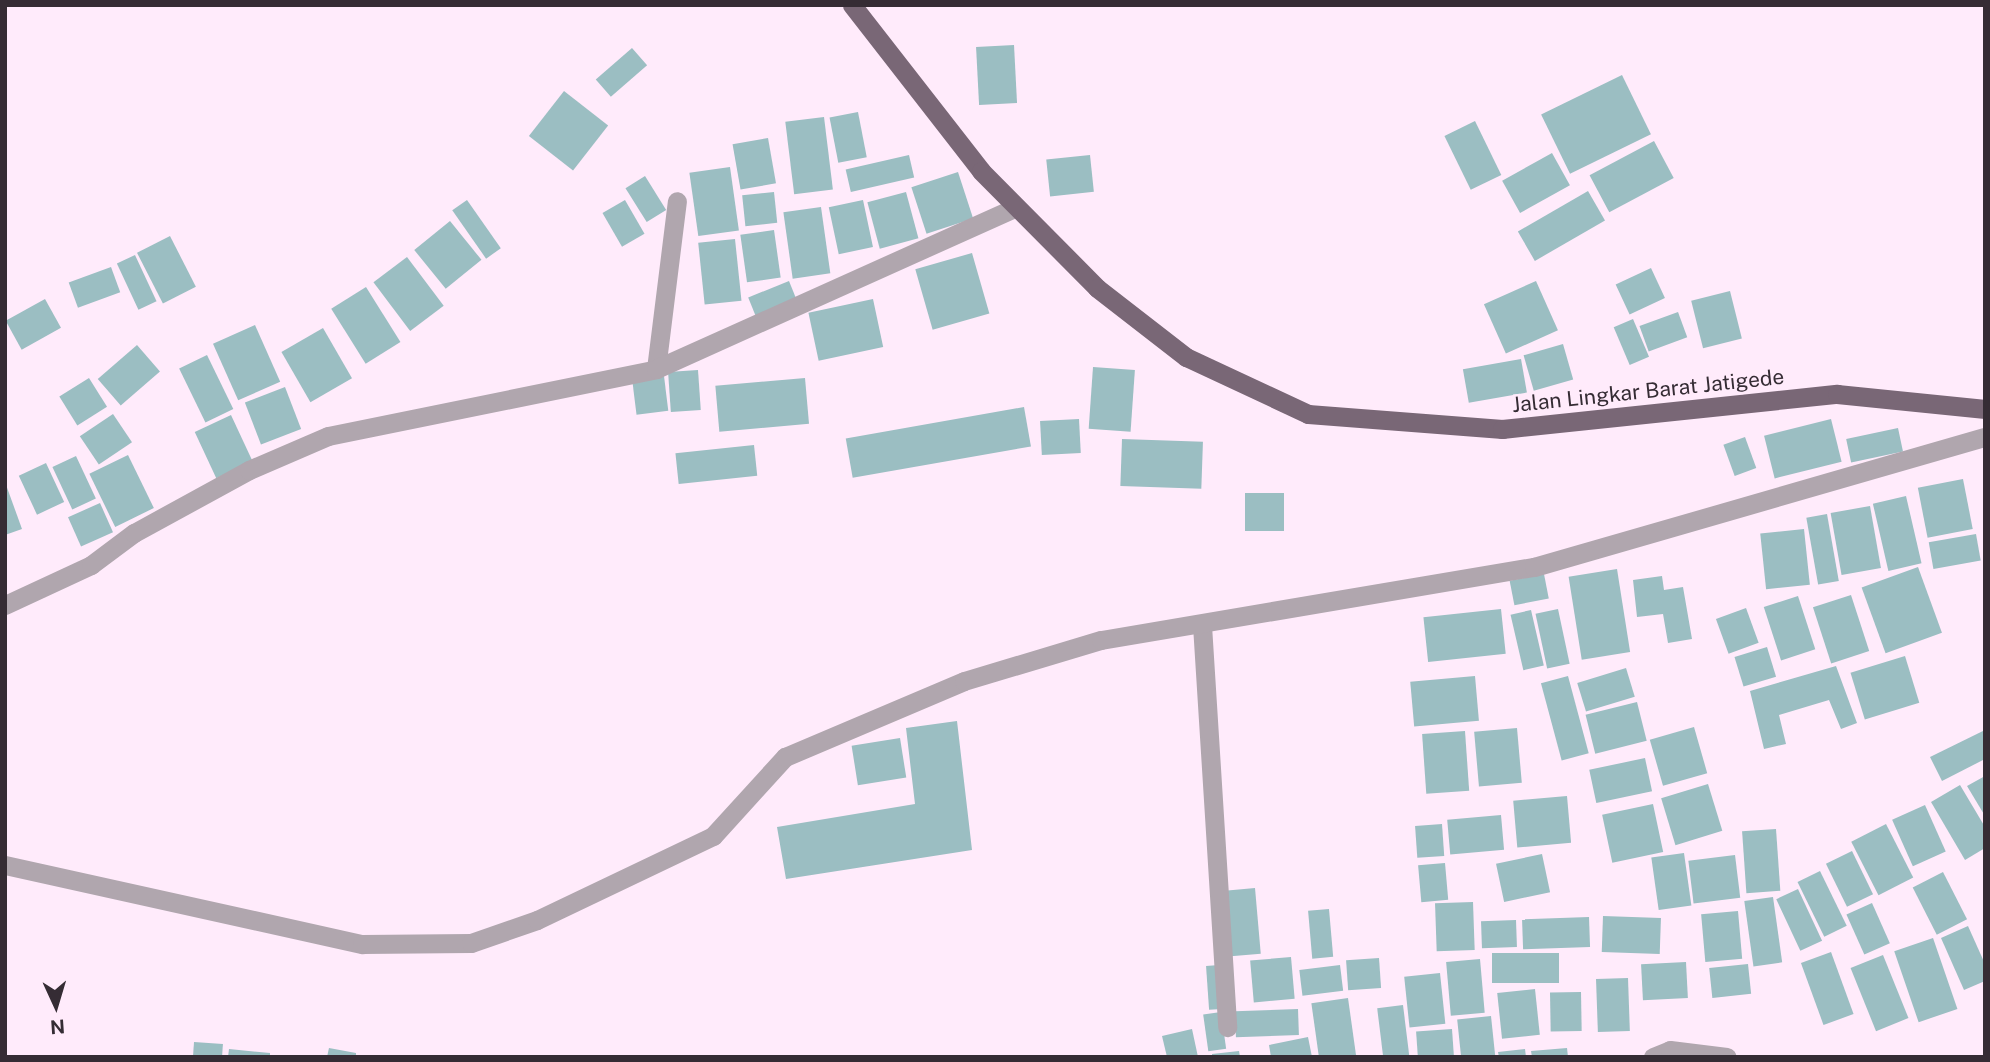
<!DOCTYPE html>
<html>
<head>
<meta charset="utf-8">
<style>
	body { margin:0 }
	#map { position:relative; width:1990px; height:1062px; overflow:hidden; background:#ffebfb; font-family:"Public Sans",sans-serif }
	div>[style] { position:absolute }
	.building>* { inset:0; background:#9bbec2; transform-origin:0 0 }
	.minor>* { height:19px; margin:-9.5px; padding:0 9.5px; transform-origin:9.5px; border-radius:9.5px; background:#b0a6ae }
	.primary>* { height:19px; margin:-9.5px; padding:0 9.5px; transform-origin:9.5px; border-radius:9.5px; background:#796776 }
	span { translate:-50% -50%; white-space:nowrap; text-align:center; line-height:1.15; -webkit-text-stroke:5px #ffebfb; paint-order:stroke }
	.street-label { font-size:21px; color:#352c34 }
	.frame { position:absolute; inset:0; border:7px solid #352c34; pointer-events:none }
	.north { position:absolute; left:21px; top:971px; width:70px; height:70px; -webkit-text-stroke:5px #ffebfb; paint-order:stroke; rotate:176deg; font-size:19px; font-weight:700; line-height:28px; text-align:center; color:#352c34 }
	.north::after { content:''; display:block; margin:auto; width:24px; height:32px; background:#352c34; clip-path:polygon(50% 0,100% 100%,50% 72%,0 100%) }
</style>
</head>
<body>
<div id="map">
	<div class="building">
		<i style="left:1014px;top:45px;width:58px;height:38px;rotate:87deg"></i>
		<i style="left:632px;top:48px;width:23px;height:48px;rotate:49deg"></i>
		<i style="left:1622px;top:75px;width:66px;height:90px;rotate:64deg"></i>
		<i style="left:564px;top:91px;width:56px;height:57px;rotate:38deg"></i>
		<i style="left:858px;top:112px;width:46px;height:29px;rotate:79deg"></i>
		<i style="left:824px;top:117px;width:73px;height:39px;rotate:83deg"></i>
		<i style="left:1475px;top:121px;width:60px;height:34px;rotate:64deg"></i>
		<i style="left:768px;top:138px;width:46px;height:36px;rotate:80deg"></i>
		<i style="left:1654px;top:141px;width:42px;height:73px;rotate:62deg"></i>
		<i style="left:1552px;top:153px;width:37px;height:57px;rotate:61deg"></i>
		<i style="left:909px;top:155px;width:23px;height:65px;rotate:77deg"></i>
		<i style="left:1090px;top:155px;width:37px;height:44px;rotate:84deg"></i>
		<i style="left:730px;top:167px;width:64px;height:41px;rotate:82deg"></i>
		<i style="left:958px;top:172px;width:49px;height:49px;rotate:72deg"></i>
		<i style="left:645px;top:176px;width:40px;height:23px;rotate:58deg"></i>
		<i style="left:1588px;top:191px;width:34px;height:81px;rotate:60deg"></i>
		<i style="left:774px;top:192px;width:31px;height:32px;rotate:84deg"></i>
		<i style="left:906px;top:192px;width:48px;height:40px;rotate:75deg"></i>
		<i style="left:467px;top:200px;width:59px;height:18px;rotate:55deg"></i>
		<i style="left:625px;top:200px;width:39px;height:26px;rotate:60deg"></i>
		<i style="left:863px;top:200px;width:48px;height:35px;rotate:78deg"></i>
		<i style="left:821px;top:207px;width:67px;height:38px;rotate:82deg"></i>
		<i style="left:450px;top:221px;width:50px;height:46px;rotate:51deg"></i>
		<i style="left:774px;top:230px;width:48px;height:34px;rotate:82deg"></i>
		<i style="left:170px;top:236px;width:57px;height:37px;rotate:63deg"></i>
		<i style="left:735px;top:239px;width:62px;height:37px;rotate:84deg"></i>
		<i style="left:972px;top:253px;width:63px;height:59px;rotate:74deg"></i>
		<i style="left:135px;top:255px;width:51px;height:20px;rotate:65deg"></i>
		<i style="left:407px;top:257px;width:61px;height:42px;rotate:53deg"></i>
		<i style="left:111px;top:267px;width:27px;height:45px;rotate:70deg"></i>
		<i style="left:1651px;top:268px;width:33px;height:39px;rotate:65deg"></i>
		<i style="left:789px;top:281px;width:24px;height:44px;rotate:68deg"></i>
		<i style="left:1536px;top:281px;width:54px;height:57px;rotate:66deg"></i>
		<i style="left:366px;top:287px;width:65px;height:41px;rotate:58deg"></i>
		<i style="left:1730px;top:291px;width:49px;height:40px;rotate:76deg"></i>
		<i style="left:45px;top:299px;width:33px;height:45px;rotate:61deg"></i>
		<i style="left:873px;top:299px;width:49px;height:66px;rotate:78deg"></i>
		<i style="left:1678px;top:312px;width:27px;height:41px;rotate:70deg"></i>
		<i style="left:1633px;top:319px;width:41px;height:21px;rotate:67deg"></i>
		<i style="left:255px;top:325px;width:62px;height:46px;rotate:66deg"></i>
		<i style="left:323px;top:328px;width:58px;height:48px;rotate:60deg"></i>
		<i style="left:1563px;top:344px;width:37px;height:41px;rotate:74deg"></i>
		<i style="left:137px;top:345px;width:35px;height:52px;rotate:49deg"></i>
		<i style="left:207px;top:355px;width:60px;height:31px;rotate:64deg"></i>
		<i style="left:1521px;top:359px;width:34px;height:59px;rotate:80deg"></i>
		<i style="left:1093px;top:367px;width:42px;height:62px;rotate:4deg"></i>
		<i style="left:698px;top:370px;width:40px;height:30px;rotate:86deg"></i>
		<i style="left:664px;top:376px;width:35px;height:32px;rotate:83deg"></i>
		<i style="left:89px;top:378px;width:34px;height:35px;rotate:58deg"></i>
		<i style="left:805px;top:378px;width:46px;height:90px;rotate:85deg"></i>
		<i style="left:285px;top:387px;width:45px;height:43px;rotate:69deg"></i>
		<i style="left:1024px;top:407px;width:40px;height:181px;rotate:80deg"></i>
		<i style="left:113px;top:414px;width:34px;height:40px;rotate:56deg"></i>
		<i style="left:231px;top:415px;width:51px;height:40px;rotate:65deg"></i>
		<i style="left:1079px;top:419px;width:34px;height:39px;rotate:87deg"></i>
		<i style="left:1831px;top:419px;width:44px;height:69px;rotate:76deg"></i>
		<i style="left:1898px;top:428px;width:24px;height:53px;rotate:78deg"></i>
		<i style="left:1745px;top:437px;width:33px;height:23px;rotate:70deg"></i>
		<i style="left:1122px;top:439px;width:81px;height:47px;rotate:2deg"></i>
		<i style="left:754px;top:445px;width:31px;height:79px;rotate:84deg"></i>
		<i style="left:128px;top:455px;width:59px;height:43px;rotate:64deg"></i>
		<i style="left:76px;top:456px;width:47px;height:26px;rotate:65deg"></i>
		<i style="left:46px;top:463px;width:43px;height:30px;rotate:65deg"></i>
		<i style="left:1963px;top:479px;width:51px;height:46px;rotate:79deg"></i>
		<i style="clip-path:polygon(5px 482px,22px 529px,5px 535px)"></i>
		<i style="left:1245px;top:493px;width:39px;height:38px"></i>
		<i style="left:1906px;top:496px;width:69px;height:34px;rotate:77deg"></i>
		<i style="left:100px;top:503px;width:32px;height:35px;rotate:66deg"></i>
		<i style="left:1870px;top:506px;width:63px;height:40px;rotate:80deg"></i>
		<i style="left:1827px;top:514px;width:68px;height:21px;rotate:80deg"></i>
		<i style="left:1804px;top:529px;width:56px;height:44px;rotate:84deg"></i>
		<i style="left:1976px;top:534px;width:27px;height:48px;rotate:80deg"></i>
		<i style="left:1918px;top:567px;width:70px;height:60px;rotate:70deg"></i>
		<i style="left:1617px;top:569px;width:84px;height:49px;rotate:81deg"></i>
		<i style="left:1544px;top:574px;width:25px;height:35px;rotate:79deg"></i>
		<i style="clip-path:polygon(1662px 576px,1664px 590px,1683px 587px,1692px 639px,1668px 643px,1663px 614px,1637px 617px,1633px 580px)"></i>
		<i style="left:1851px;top:595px;width:59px;height:40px;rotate:72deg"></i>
		<i style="left:1798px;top:596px;width:56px;height:36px;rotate:72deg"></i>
		<i style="left:1746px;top:608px;width:37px;height:32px;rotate:70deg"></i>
		<i style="left:1501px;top:609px;width:45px;height:78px;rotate:84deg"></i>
		<i style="left:1558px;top:609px;width:56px;height:23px;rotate:78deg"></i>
		<i style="left:1531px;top:610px;width:57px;height:21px;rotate:77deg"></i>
		<i style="left:1767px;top:647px;width:31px;height:34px;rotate:73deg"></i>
		<i style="left:1905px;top:656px;width:49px;height:57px;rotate:73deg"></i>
		<i style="clip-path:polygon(1836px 666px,1857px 723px,1841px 729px,1829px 700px,1779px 715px,1786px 744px,1764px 749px,1750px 691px)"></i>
		<i style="left:1626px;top:668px;width:30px;height:51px;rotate:73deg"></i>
		<i style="left:1475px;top:676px;width:45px;height:65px;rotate:85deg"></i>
		<i style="left:1568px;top:676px;width:80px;height:28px;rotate:75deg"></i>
		<i style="left:1637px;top:702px;width:40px;height:53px;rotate:76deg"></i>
		<i style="clip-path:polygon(957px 721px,972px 850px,786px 879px,777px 827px,915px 804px,906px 728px)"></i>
		<i style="left:1694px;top:727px;width:48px;height:46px;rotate:74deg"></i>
		<i style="left:1517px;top:728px;width:55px;height:43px;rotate:85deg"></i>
		<i style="clip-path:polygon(1985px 730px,1985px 759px,1942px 781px,1930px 757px)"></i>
		<i style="left:1465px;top:731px;width:60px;height:43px;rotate:86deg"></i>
		<i style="left:900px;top:738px;width:40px;height:49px;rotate:81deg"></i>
		<i style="left:1645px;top:758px;width:34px;height:57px;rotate:78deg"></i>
		<i style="clip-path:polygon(1985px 776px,1985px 816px,1967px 786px)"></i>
		<i style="left:1708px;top:784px;width:49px;height:49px;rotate:73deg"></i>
		<i style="clip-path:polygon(1960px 785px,1985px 827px,1985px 848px,1965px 860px,1931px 802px)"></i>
		<i style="left:1567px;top:796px;width:47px;height:54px;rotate:85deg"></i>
		<i style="left:1653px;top:804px;width:49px;height:52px;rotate:78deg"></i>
		<i style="left:1925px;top:805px;width:51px;height:36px;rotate:66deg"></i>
		<i style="left:1501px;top:815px;width:35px;height:54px;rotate:85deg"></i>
		<i style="left:1442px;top:824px;width:32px;height:27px;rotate:86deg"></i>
		<i style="left:1886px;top:824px;width:60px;height:39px;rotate:63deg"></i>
		<i style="left:1776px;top:829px;width:62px;height:34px;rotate:86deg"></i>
		<i style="left:1852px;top:851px;width:48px;height:29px;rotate:64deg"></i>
		<i style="left:1684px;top:853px;width:53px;height:33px;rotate:82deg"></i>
		<i style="left:1542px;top:854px;width:39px;height:47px;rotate:78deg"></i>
		<i style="left:1735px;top:855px;width:43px;height:47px;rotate:83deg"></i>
		<i style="left:1445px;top:863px;width:37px;height:27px;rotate:85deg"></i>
		<i style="left:1820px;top:871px;width:61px;height:25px;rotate:64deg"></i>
		<i style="left:1943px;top:872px;width:53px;height:34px;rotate:63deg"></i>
		<i style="left:1255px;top:888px;width:66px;height:33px;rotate:85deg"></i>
		<i style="left:1798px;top:889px;width:57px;height:24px;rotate:65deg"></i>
		<i style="left:1773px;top:897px;width:66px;height:29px;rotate:82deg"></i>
		<i style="left:1473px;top:902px;width:48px;height:38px;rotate:88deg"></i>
		<i style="left:1872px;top:903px;width:44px;height:28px;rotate:66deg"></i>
		<i style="left:1329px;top:909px;width:48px;height:21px;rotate:85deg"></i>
		<i style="left:1738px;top:911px;width:48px;height:37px;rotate:85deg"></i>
		<i style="left:1603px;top:916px;width:58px;height:36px;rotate:2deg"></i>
		<i style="left:1589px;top:917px;width:30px;height:67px;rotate:88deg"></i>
		<i style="left:1516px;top:920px;width:27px;height:35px;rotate:88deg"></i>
		<i style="clip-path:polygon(1968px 926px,1985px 964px,1985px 981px,1964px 990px,1941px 938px)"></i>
		<i style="left:1933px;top:938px;width:75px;height:41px;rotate:71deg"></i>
		<i style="left:1831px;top:952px;width:66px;height:32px;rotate:70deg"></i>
		<i style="left:1559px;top:953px;width:30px;height:67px;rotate:90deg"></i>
		<i style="left:1883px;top:955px;width:68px;height:35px;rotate:68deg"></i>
		<i style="left:1291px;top:957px;width:42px;height:41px;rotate:85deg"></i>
		<i style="left:1379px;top:958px;width:30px;height:33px;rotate:86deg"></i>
		<i style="left:1480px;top:959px;width:54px;height:34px;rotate:85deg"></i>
		<i style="left:1686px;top:962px;width:36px;height:45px;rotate:87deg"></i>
		<i style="left:1748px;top:964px;width:30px;height:39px;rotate:84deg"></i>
		<i style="left:1219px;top:965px;width:44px;height:13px;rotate:86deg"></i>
		<i style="left:1340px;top:965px;width:26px;height:41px;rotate:83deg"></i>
		<i style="left:1440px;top:973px;width:51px;height:36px;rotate:84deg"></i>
		<i style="left:1628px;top:978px;width:53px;height:32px;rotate:88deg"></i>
		<i style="left:1535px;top:989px;width:46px;height:38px;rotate:84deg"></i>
		<i style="left:1581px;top:992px;width:39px;height:31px;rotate:89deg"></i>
		<i style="left:1348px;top:998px;width:60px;height:37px;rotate:82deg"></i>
		<i style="left:1403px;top:1005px;width:52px;height:26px;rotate:83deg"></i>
		<i style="left:1298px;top:1009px;width:26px;height:63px;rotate:88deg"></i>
		<i style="left:1221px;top:1012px;width:37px;height:18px;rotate:82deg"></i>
		<i style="left:1491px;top:1016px;width:41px;height:34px;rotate:84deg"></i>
		<i style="clip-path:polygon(1192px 1029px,1198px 1057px,1167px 1057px,1162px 1036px)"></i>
		<i style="left:1452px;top:1029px;width:28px;height:36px;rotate:86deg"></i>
		<i style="clip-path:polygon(1308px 1037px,1312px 1057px,1271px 1057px,1269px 1045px)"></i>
		<i style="left:194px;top:1042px;width:29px;height:15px;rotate:4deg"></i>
		<i style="clip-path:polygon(329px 1048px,356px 1053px,356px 1057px,327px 1057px)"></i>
		<i style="clip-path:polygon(1567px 1048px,1568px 1057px,1532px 1057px,1531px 1051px)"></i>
		<i style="clip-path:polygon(229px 1049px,270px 1053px,270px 1057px,228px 1057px)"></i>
		<i style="clip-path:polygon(1525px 1049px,1526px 1057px,1499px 1057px,1498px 1052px)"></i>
		<i style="clip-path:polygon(1239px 1051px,1240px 1057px,1212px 1057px,1212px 1054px)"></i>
	</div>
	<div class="minor">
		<i style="left:656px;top:369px;width:169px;rotate:-82.9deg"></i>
		<i style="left:5px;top:605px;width:95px;rotate:-24.9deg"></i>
		<i style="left:91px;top:565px;width:54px;rotate:-36.7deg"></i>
		<i style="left:134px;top:533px;width:131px;rotate:-28.7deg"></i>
		<i style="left:249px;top:470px;width:86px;rotate:-23.3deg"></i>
		<i style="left:328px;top:436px;width:335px;rotate:-11.5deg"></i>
		<i style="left:656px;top:369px;width:393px;rotate:-24.2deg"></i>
		<i style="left:1202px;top:625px;width:403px;rotate:86.4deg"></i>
		<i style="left:5px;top:865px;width:366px;rotate:12.5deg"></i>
		<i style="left:362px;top:944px;width:109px;rotate:-0.5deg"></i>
		<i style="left:471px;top:943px;width:70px;rotate:-19.2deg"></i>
		<i style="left:537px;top:920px;width:195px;rotate:-25.5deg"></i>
		<i style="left:713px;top:836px;width:107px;rotate:-47.7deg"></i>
		<i style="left:785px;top:757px;width:194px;rotate:-23deg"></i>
		<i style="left:964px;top:681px;width:143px;rotate:-16.7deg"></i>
		<i style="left:1101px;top:640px;width:439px;rotate:-9.6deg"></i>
		<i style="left:1534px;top:567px;width:469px;rotate:-16.1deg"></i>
		<i style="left:1653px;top:1057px;width:18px;rotate:-22deg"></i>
		<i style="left:1670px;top:1050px;width:57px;rotate:7deg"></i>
	</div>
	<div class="primary">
		<i style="left:852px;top:5px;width:210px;rotate:52.1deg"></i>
		<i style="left:981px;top:171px;width:165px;rotate:45.2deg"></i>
		<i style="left:1097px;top:288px;width:113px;rotate:37.8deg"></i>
		<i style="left:1186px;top:357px;width:135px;rotate:25deg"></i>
		<i style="left:1308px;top:414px;width:195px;rotate:4.4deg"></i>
		<i style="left:1502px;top:429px;width:337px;rotate:-6deg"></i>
		<i style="left:1837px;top:394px;width:149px;rotate:5.8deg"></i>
	</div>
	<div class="street-label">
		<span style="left:1648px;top:391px;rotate:-6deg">Jalan Lingkar Barat Jatigede</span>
	</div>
	<div class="frame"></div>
	<div class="north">N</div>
</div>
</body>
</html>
